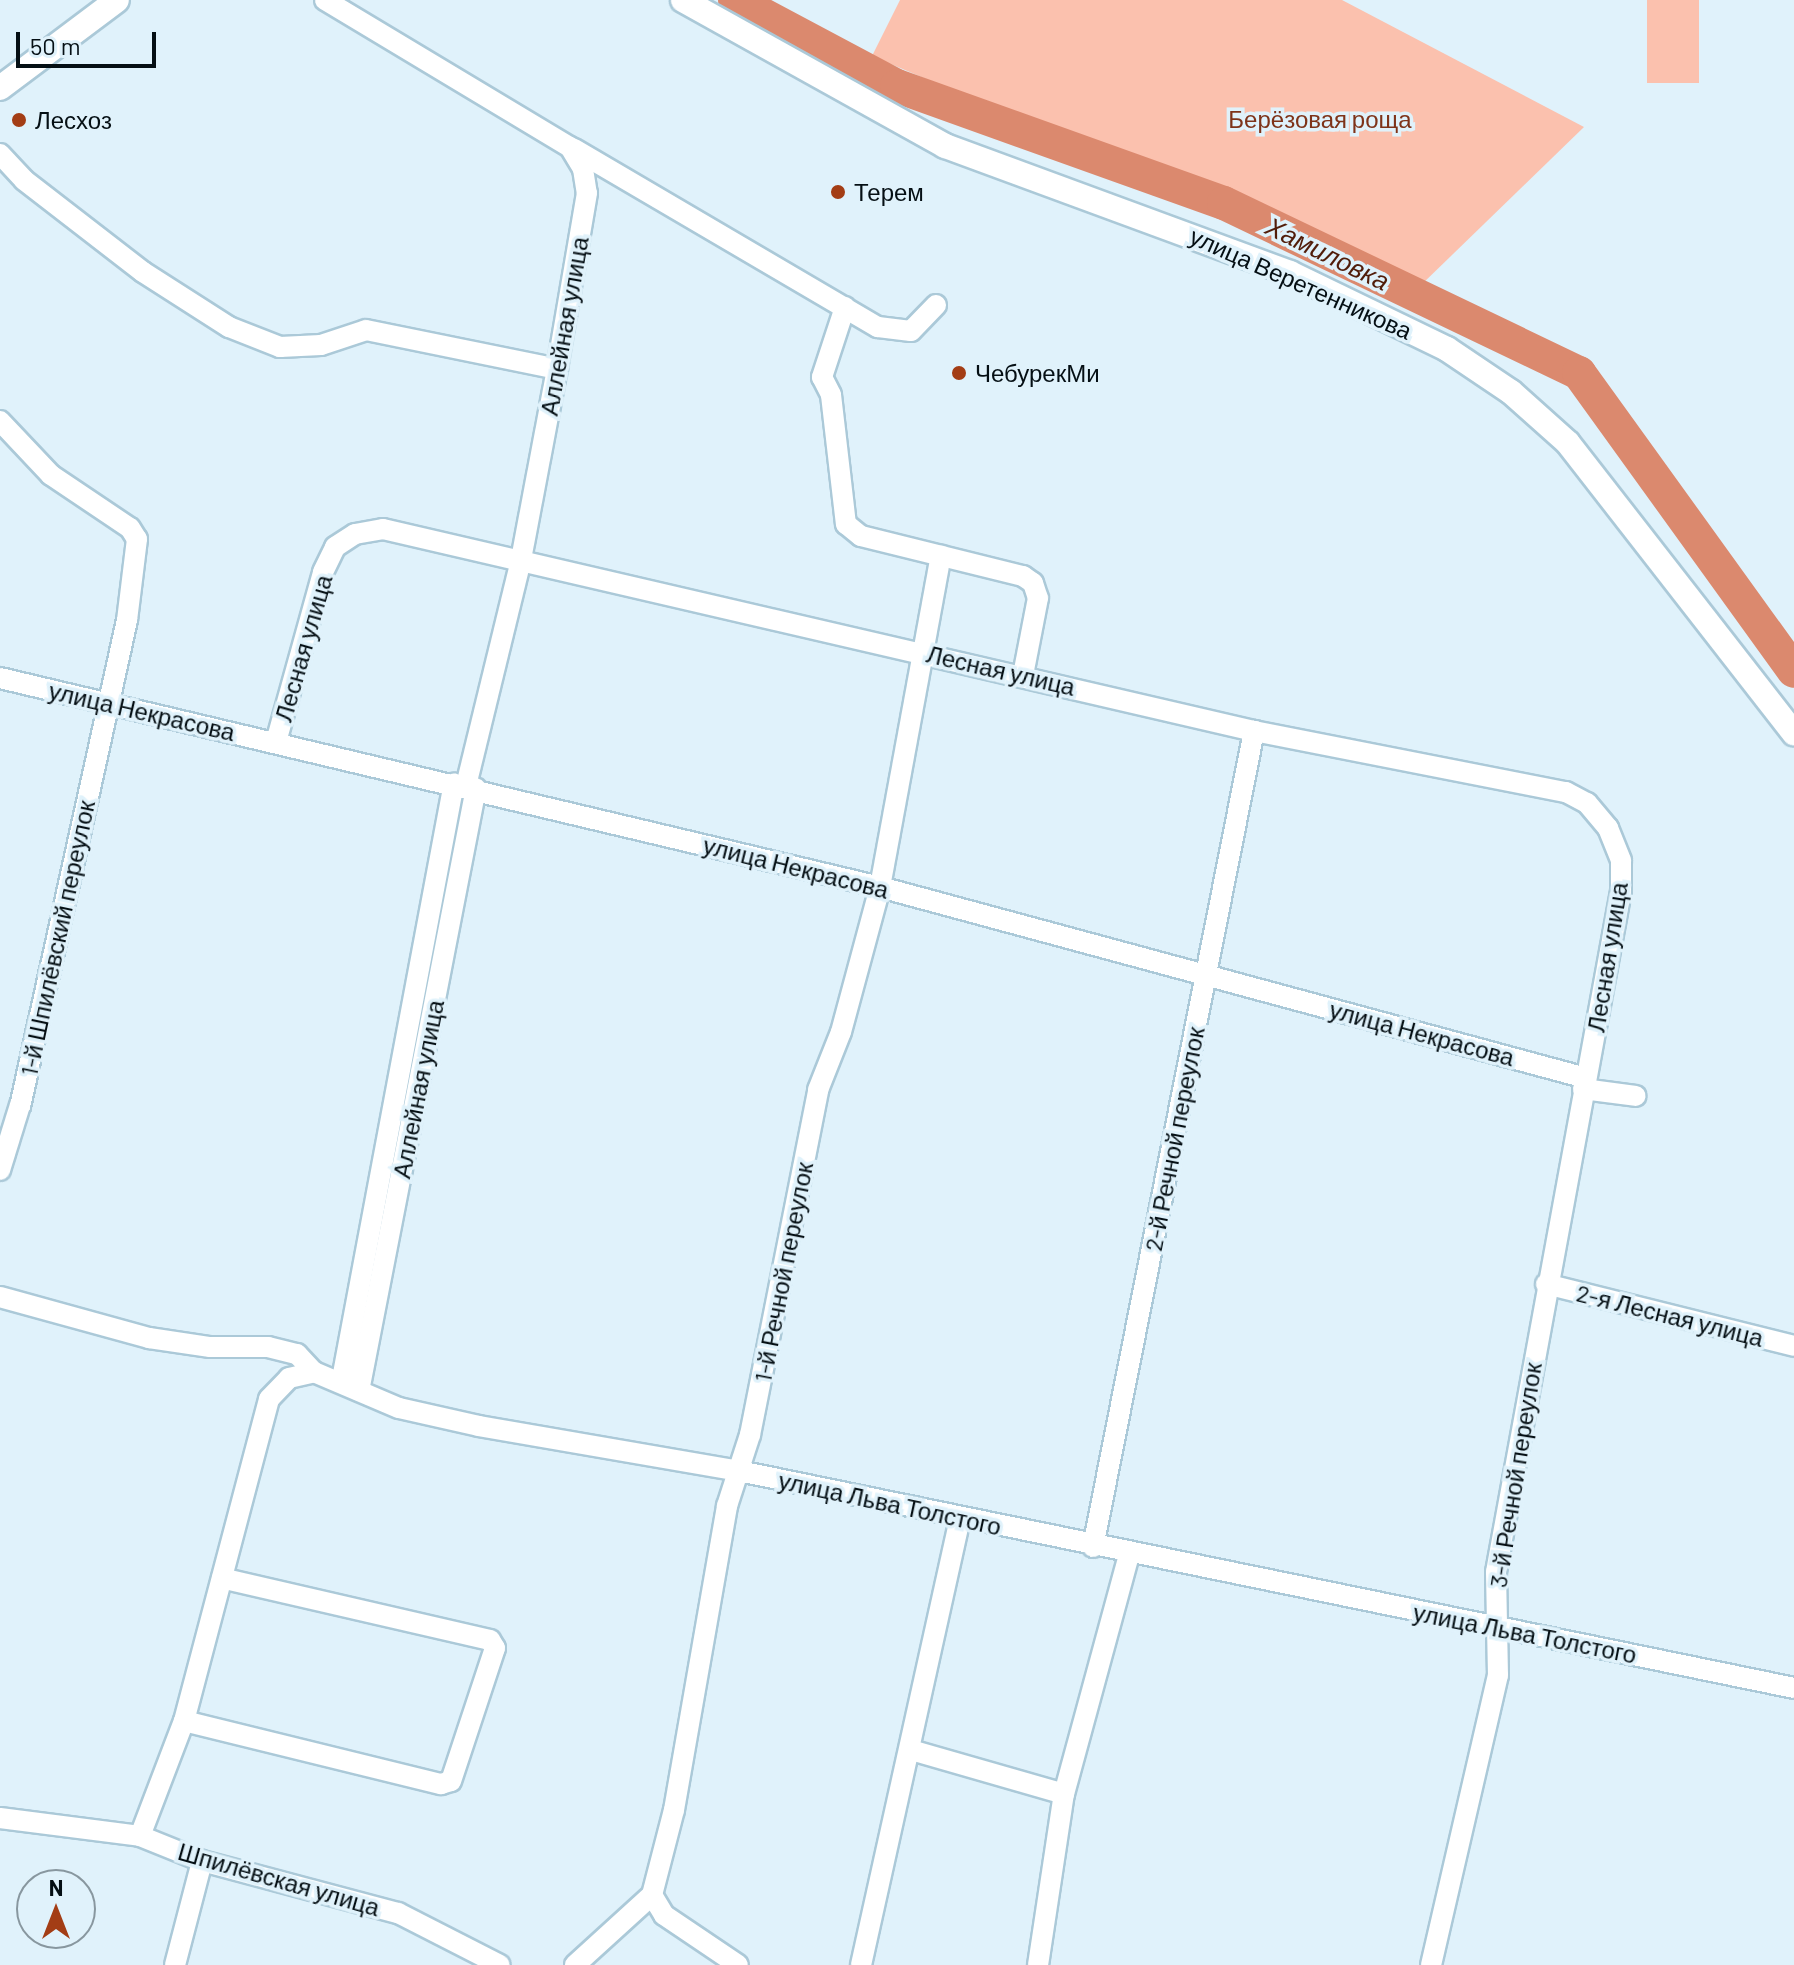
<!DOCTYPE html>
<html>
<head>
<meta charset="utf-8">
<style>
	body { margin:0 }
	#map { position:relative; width:1794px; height:1965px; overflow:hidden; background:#e0f2fb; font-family:Barlow,sans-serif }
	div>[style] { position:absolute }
	.green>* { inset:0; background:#fbc1ae; transform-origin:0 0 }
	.river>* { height:34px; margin:-17px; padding:0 17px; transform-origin:17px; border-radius:17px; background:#db896e }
	.roads { filter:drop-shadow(2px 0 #abc9d8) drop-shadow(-2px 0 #abc9d8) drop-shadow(0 2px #abc9d8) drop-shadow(0 -2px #abc9d8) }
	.minor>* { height:20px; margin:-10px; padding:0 10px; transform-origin:10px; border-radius:10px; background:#fff }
	.major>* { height:24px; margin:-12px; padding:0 12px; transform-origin:12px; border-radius:12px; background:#fff }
	.dots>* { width:22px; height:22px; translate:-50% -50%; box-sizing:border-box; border:4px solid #e0f2fb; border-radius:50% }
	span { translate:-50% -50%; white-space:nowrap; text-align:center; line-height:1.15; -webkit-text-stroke:7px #e0f2fb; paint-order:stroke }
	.park-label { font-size:24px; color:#7e3319 }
	.poi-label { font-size:24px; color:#050f14 }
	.left { translate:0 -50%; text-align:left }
	.street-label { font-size:24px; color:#050f14 }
	.water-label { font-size:26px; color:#511d0a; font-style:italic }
	.north { position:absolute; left:16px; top:1869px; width:80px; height:80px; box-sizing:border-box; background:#e0f2fb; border:2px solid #88979f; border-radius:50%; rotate:0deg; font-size:22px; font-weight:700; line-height:32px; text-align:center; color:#050f14 }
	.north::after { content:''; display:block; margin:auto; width:28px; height:36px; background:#a33d15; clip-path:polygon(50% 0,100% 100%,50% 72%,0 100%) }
	.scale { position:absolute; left:16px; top:32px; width:140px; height:36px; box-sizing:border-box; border:4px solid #050f14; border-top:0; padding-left:10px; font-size:24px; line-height:28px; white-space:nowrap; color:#050f14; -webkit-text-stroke:6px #e0f2fb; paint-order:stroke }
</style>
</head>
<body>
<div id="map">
	<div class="green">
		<i style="clip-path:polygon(900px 0,1342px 0,1584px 127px,1418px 288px,872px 56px)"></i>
		<i style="left:1647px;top:0;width:52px;height:83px"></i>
	</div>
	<div class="river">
		<i style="left:735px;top:0;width:183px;rotate:28deg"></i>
		<i style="left:897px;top:86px;width:347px;rotate:19.7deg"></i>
		<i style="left:1224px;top:203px;width:394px;rotate:25.6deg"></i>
		<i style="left:1579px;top:373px;width:367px;rotate:54.2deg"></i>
	</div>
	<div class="roads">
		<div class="minor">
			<i style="left:325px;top:0;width:286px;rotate:31deg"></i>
			<i style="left:570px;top:147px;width:26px;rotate:59deg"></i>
			<i style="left:583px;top:169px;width:24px;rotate:81deg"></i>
			<i style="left:587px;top:193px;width:179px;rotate:99.7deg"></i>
			<i style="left:557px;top:369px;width:194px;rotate:100.7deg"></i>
			<i style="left:521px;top:560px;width:233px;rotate:103.7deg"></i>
			<i style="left:574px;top:149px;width:352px;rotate:30.4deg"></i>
			<i style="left:878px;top:327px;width:33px;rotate:7deg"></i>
			<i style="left:911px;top:331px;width:36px;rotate:-46deg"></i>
			<i style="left:0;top:154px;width:35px;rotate:47deg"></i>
			<i style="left:24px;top:180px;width:150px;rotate:37.7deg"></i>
			<i style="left:143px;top:272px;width:102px;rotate:32.6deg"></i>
			<i style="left:229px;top:327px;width:55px;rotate:21.4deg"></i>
			<i style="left:280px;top:347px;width:41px;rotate:-2.8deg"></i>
			<i style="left:321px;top:345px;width:47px;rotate:-18.4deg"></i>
			<i style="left:366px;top:330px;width:195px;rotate:11.5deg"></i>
			<i style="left:845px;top:307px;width:74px;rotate:108.2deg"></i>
			<i style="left:822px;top:377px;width:20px;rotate:63deg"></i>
			<i style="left:831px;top:395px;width:130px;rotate:83.4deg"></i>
			<i style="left:846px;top:524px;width:19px;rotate:39deg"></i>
			<i style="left:861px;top:536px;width:167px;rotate:13.9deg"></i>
			<i style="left:1023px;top:576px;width:12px;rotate:35deg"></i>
			<i style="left:1033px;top:583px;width:16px;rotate:72deg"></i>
			<i style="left:1038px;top:598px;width:78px;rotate:101deg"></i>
			<i style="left:0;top:421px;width:74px;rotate:46.6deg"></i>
			<i style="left:51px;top:475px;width:95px;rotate:33.9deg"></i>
			<i style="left:130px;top:528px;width:13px;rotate:58deg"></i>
			<i style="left:137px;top:539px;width:82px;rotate:97deg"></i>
			<i style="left:127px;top:620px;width:497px;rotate:102.4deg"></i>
			<i style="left:20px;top:1105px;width:68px;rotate:107.1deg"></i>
			<i style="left:0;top:678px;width:904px;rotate:13.36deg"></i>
			<i style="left:880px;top:887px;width:731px;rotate:15.14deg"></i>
			<i style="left:276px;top:742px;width:176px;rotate:-74.5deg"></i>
			<i style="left:323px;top:572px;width:28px;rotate:-64deg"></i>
			<i style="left:335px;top:547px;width:24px;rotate:-33deg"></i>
			<i style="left:355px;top:534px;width:28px;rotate:-10deg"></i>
			<i style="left:383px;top:529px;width:894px;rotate:13.06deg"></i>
			<i style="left:1254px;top:731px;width:318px;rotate:11.1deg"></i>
			<i style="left:1566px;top:792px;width:24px;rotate:28deg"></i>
			<i style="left:1587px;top:803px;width:33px;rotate:50deg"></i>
			<i style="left:1608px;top:828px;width:35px;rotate:68deg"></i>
			<i style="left:1621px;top:861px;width:30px;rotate:90deg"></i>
			<i style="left:1621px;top:891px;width:692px;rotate:100.4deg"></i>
			<i style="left:1496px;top:1572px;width:103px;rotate:88.9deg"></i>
			<i style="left:1498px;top:1675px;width:298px;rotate:103deg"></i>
			<i style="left:1583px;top:1089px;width:53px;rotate:7.5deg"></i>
			<i style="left:1546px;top:1284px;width:256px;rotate:14deg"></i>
			<i style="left:0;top:1297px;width:155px;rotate:15.4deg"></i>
			<i style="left:149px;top:1338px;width:62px;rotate:8.4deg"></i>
			<i style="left:210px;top:1347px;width:58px"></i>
			<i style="left:268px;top:1347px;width:30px;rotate:14deg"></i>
			<i style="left:297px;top:1354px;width:25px;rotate:47deg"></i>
			<i style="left:314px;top:1372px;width:92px;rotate:23deg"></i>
			<i style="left:399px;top:1408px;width:82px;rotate:12.7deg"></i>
			<i style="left:479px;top:1426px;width:264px;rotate:9.8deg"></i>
			<i style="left:739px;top:1471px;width:1077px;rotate:11.62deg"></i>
			<i style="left:342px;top:1379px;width:606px;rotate:-79.36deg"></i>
			<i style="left:359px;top:1391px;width:614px;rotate:-79.02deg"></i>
			<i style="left:1093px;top:1547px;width:832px;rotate:-78.84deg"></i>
			<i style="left:184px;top:1721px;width:265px;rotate:13.8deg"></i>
			<i style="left:441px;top:1784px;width:10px;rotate:-17deg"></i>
			<i style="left:451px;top:1781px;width:140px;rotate:-71.7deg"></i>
			<i style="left:495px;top:1648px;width:9px;rotate:-122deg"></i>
			<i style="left:490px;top:1640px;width:275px;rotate:-167deg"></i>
			<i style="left:911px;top:1750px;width:159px;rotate:16deg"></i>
			<i style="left:0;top:1818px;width:141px;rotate:7.3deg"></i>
			<i style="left:140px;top:1836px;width:67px;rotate:22deg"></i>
			<i style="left:202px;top:1861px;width:203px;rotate:14.9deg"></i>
			<i style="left:398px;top:1913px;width:114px;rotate:27deg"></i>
			<i style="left:140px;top:1836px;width:123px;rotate:-69.1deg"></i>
			<i style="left:184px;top:1721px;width:333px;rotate:-75.2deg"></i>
			<i style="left:269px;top:1399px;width:29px;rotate:-46deg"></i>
			<i style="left:289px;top:1378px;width:26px;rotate:-13deg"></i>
			<i style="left:652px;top:1895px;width:88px;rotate:-75.5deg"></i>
			<i style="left:674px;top:1810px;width:309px;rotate:-80.1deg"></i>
			<i style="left:727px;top:1506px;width:75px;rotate:-72.1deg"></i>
			<i style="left:750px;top:1435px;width:352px;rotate:-78.8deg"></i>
			<i style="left:818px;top:1090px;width:62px;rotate:-68.4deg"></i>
			<i style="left:841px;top:1032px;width:150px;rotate:-74.9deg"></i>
			<i style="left:880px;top:887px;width:337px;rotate:-79.6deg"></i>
			<i style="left:652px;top:1895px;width:23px;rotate:59deg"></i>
			<i style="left:664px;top:1915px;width:89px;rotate:34deg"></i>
			<i style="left:175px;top:1965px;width:107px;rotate:-75.4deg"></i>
			<i style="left:575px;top:1965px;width:104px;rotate:-42.3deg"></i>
			<i style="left:861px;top:1965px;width:457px;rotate:-77.5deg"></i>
			<i style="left:1038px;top:1965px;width:173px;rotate:-81.4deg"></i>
			<i style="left:1064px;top:1794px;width:249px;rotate:-74.8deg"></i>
		</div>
		<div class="major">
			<i style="left:683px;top:0;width:300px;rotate:29.1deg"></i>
			<i style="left:945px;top:146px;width:368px;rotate:20.2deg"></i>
			<i style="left:1290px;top:273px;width:174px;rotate:25.8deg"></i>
			<i style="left:1447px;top:349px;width:77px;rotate:33.9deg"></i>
			<i style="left:1511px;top:392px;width:76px;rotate:41.8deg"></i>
			<i style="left:1568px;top:443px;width:368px;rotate:52.1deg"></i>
			<i style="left:0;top:88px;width:146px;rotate:-36.9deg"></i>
		</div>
	</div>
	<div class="dots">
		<i style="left:19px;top:120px;background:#a33d15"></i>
		<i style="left:838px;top:192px;background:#a33d15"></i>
		<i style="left:959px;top:373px;background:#a33d15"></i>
	</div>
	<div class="park-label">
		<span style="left:1320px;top:119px">Берёзовая роща</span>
	</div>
	<div class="poi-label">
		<span class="left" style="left:35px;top:120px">Лесхоз</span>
		<span class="left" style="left:854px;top:192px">Терем</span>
		<span class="left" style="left:975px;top:373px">ЧебурекМи</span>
	</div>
	<div class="street-label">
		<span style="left:1301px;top:283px;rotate:24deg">улица Веретенникова</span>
		<span style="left:564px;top:326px;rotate:-80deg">Аллейная улица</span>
		<span style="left:303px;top:648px;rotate:-74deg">Лесная улица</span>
		<span style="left:1001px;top:670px;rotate:13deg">Лесная улица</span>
		<span style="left:142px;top:711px;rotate:13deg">улица Некрасова</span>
		<span style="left:796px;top:867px;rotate:14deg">улица Некрасова</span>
		<span style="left:57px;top:938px;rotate:-78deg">1-й Шпилёвский переулок</span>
		<span style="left:1607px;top:957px;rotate:-81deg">Лесная улица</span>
		<span style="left:1422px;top:1033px;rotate:15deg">улица Некрасова</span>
		<span style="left:418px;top:1089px;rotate:-79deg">Аллейная улица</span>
		<span style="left:1174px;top:1139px;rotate:-79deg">2-й Речной переулок</span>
		<span style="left:783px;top:1272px;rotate:-79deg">1-й Речной переулок</span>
		<span style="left:1670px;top:1315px;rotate:14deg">2-я Лесная улица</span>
		<span style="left:1515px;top:1475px;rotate:-81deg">3-й Речной переулок</span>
		<span style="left:890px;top:1503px;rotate:12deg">улица Льва Толстого</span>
		<span style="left:1525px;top:1633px;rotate:11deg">улица Льва Толстого</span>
		<span style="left:279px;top:1879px;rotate:16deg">Шпилёвская улица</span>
	</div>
	<div class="water-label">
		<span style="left:1328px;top:253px;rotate:26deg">Хамиловка</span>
	</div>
	<div class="north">N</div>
	<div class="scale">50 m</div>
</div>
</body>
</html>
